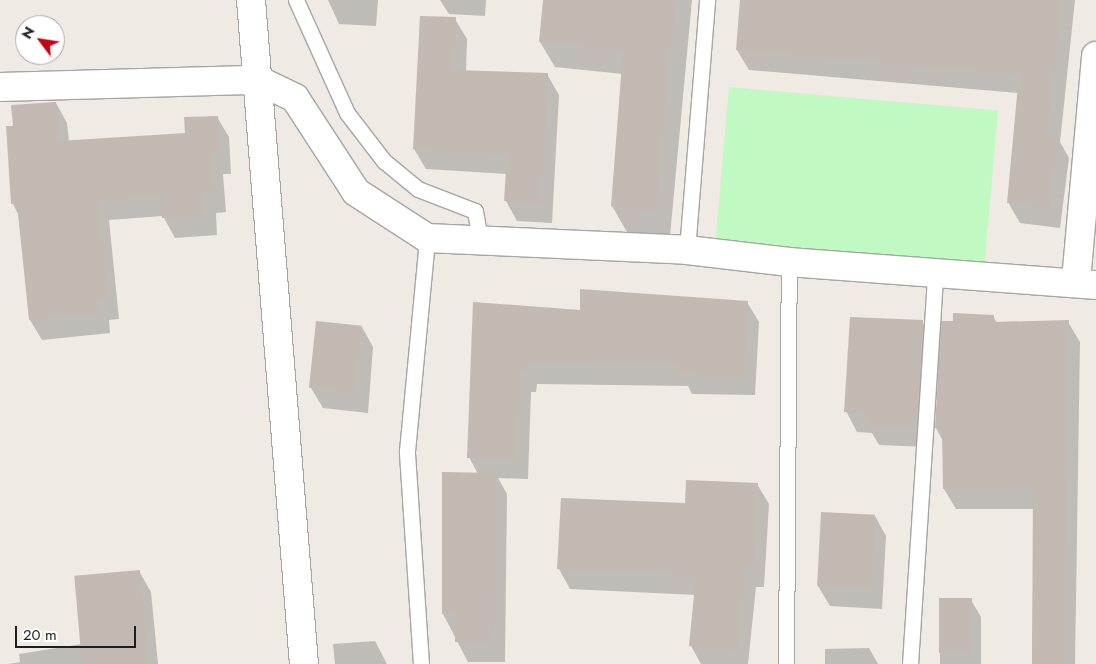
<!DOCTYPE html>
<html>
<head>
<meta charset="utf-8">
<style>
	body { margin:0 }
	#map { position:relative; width:1096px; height:664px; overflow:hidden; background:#efeae4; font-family:Jost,sans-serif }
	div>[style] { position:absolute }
	.park>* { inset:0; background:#c0f9c1; transform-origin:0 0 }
	.shadow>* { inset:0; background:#0003 }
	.building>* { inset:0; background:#c3b9b3; transform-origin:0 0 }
	.roads { filter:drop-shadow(1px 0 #a5a5a5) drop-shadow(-1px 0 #a5a5a5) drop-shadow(0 1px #a5a5a5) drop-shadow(0 -1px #a5a5a5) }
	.lane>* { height:15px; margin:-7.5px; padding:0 7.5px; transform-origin:7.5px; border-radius:7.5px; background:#fff }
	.street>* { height:28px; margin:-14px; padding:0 14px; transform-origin:14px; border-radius:14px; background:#fff }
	span { translate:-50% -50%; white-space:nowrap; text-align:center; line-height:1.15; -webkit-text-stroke:5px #fff; paint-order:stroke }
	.north { position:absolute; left:15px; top:15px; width:50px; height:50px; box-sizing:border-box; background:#fff; border:1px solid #a5a5a5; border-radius:50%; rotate:301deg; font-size:14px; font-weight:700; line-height:20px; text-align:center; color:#1e1e1e }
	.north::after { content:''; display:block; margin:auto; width:18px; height:22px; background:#c90210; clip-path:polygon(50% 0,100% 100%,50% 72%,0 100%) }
	.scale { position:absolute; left:15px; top:626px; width:121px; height:22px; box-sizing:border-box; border:2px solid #1e1e1e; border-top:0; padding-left:6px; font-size:15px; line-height:18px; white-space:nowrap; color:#1e1e1e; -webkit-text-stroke:4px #fff; paint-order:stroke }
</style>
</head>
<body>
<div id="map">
	<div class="park">
		<i style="left:729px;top:87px;width:270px;height:154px;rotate:5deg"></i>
	</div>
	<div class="shadow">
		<i style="clip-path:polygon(328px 0,378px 0,376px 26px,339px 24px)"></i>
		<i style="clip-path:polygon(440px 0,486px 0,485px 16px,449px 14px)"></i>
		<i style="clip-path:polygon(544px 0,692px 0,670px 236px,627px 232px,612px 206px,623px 74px,555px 67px,540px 42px)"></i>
		<i style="clip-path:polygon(742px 0,1075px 0,1060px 142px,1069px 158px,1060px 228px,1020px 223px,1008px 202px,1018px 93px,749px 70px,737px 50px)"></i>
		<i style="clip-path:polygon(455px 19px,467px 39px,466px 72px,547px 74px,559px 95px,552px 223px,517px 221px,506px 201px,507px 174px,426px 169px,414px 149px)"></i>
		<i style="clip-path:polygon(56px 103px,67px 123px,69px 142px,186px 134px,217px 117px,229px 137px,231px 174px,223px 174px,226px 212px,216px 213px,217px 235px,175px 238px,163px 216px,109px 220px,119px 319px,109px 320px,110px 333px,42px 340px,30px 320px,19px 216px,13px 204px,14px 127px)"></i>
		<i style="clip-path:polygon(747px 302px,759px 322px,755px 395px,692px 394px,688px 386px,537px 384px,536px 392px,531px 392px,528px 479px,498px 478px,507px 494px,505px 662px,468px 662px,443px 614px,478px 474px,469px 457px,475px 304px,581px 311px)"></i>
		<i style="clip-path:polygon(993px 316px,997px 323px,1068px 322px,1080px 342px,1075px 664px,1032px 664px,1034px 509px,956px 509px,944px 489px,943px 441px,936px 428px,954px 322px)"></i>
		<i style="clip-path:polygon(922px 321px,934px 342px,927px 447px,879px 445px,872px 433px,857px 432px,846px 411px)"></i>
		<i style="clip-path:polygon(362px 327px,373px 347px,368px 413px,323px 408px,311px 388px)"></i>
		<i style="clip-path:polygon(757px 484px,769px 504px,764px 587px,756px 587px,748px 664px,701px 664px,691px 646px,696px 595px,570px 589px,559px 569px)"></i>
		<i style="clip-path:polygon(875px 516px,886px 536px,882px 609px,830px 606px,818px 586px)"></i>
		<i style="clip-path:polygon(139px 571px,151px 592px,158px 664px,8px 664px,20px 662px,19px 654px,82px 644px)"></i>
		<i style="clip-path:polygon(940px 600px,971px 600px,981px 617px,981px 664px,940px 664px)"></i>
		<i style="clip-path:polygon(375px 641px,387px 664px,335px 664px,333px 644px)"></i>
		<i style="clip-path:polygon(869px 648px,878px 664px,825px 664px,825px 649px)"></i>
	</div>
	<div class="building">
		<i style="clip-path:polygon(543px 0,675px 0,655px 211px,611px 206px,623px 50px,539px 42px)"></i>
		<i style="clip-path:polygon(740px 0,1062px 0,1047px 135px,1058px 136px,1049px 208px,1007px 203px,1019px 74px,736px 50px)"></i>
		<i style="clip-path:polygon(420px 16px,456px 17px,453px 70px,548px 73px,541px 203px,504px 201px,507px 154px,413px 149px)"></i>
		<i style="clip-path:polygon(56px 102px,59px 141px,185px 133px,184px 117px,218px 116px,220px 154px,212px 154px,215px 192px,205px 193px,206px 215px,162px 218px,161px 196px,98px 200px,108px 299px,98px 300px,99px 313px,29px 320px,17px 204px,11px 204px,6px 126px,13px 126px,11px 105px)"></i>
		<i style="clip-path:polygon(580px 289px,748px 301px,744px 375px,679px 374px,680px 366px,526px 364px,525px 372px,520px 372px,516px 459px,467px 458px,473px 302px,580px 310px)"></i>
		<i style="clip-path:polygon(953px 313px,994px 315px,994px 322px,1069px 320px,1063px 664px,1032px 664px,1033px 488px,943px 489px,942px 428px,935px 428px,941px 321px,953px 321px)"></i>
		<i style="clip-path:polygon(850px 317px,923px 320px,916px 427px,866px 425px,867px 413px,844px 412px)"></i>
		<i style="left:316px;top:321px;width:46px;height:67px;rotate:6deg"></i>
		<i style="clip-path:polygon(442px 472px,496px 473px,494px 642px,455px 642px,455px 614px,442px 614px)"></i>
		<i style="clip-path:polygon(686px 480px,758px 483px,753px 567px,745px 567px,737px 650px,689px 646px,696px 575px,557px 569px,561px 498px,685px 503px)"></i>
		<i style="left:821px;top:512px;width:54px;height:74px;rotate:3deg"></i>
		<i style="left:140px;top:570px;width:94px;height:66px;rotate:85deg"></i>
		<i style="left:972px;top:598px;width:55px;height:33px;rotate:90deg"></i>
	</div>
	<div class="roads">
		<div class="lane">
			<i style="left:296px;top:0;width:124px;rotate:65.7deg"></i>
			<i style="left:347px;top:113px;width:61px;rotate:52.4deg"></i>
			<i style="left:384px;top:161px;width:44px;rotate:39.5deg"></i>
			<i style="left:418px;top:189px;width:61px;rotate:21.1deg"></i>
			<i style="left:475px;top:211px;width:28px;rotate:80deg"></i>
			<i style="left:687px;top:250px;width:251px;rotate:-85.4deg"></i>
			<i style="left:421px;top:664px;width:213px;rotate:-93.8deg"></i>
			<i style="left:407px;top:451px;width:214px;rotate:-84.6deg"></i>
			<i style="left:786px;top:664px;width:402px;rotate:-89.6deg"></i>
			<i style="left:910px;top:664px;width:391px;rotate:-86.3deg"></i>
		</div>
		<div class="street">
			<i style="left:251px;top:0;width:666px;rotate:85.44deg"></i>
			<i style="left:0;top:87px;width:258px;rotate:-1.6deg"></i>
			<i style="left:258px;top:80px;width:41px;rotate:25.9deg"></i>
			<i style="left:295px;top:98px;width:112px;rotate:57deg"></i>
			<i style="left:356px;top:192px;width:85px;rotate:32.9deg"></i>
			<i style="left:427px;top:238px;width:260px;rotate:2.6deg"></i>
			<i style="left:687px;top:250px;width:103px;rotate:6.7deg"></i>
			<i style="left:789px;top:262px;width:308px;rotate:4.3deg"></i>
			<i style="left:1076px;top:281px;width:226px;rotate:-84.9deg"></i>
		</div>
	</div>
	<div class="north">N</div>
	<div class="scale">20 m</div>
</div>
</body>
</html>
